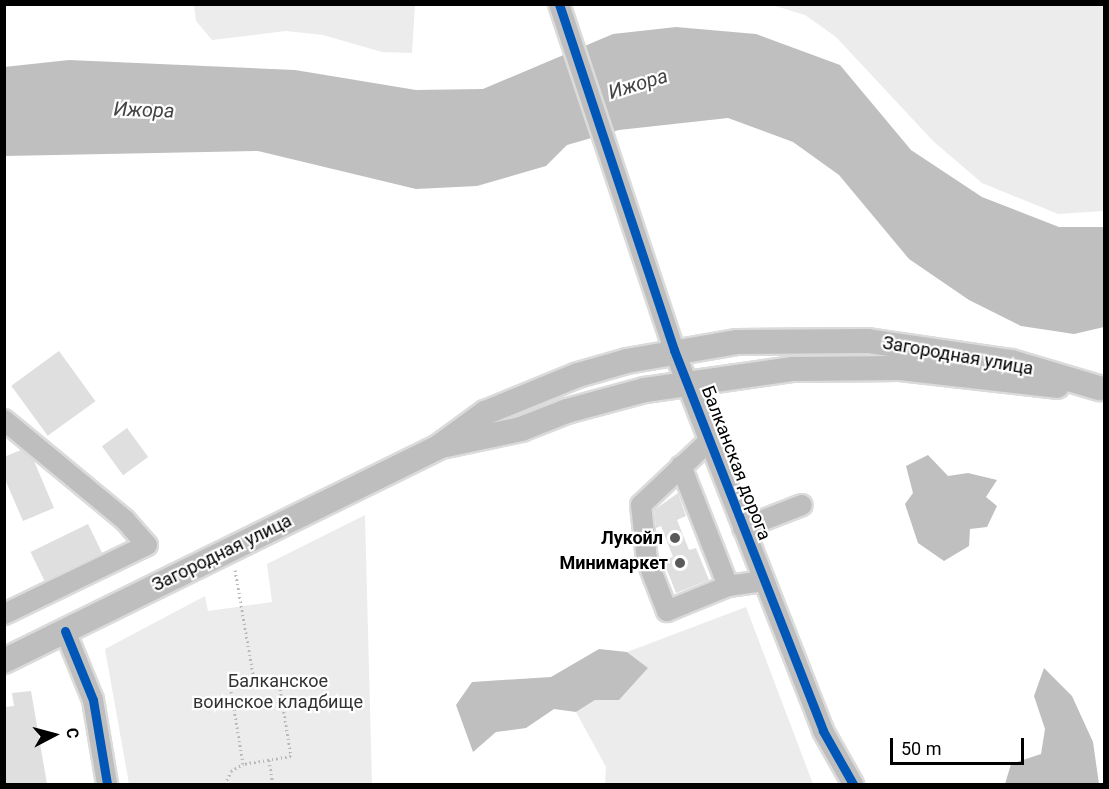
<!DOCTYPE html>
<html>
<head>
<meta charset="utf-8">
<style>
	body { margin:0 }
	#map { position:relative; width:1109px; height:789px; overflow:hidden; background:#fff; font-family:Roboto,sans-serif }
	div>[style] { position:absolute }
	.green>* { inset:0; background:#ececec }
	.water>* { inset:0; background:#bfbfbf }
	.building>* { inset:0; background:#dfdfdf; transform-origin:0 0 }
	.path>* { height:3px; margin-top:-1.5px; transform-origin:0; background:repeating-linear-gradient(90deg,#b9b9b9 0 1.5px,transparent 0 4.5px) }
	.roads { filter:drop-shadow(2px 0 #dbdbdb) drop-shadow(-2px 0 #dbdbdb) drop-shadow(0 2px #dbdbdb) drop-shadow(0 -2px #dbdbdb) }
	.minor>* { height:20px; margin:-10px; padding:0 10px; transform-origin:10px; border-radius:10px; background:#bebebe }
	.major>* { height:24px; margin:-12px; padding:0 12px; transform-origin:12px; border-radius:12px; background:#bebebe }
	.cycleway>* { height:9px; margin:-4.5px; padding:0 4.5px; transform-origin:4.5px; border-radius:4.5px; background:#0057b8 }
	.dots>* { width:16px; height:16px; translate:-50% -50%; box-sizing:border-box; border:3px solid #fff; border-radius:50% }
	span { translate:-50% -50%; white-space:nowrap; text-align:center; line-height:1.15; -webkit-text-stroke:4.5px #fff; paint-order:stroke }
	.street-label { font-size:18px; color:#000 }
	.poi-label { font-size:18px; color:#000; font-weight:700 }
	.right { translate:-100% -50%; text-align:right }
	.park-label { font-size:18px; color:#333 }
	.water-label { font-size:20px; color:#444; font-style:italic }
	.frame { position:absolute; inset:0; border:6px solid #000; pointer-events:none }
	.north { position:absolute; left:24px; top:705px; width:60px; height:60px; -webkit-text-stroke:4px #fff; paint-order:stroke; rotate:84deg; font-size:16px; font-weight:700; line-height:24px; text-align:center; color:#000 }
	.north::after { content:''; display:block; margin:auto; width:21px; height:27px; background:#000; clip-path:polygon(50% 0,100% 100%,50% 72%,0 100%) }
	.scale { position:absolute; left:890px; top:738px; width:134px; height:27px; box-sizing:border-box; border:3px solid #000; border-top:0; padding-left:8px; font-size:18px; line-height:21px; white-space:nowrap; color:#000; -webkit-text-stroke:4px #fff; paint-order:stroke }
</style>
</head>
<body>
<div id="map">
	<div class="green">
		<i style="clip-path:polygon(194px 5px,415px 5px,412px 53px,382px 52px,323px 35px,286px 31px,212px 40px,196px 21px)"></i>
		<i style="clip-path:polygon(772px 5px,1104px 5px,1104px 211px,1058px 214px,982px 183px,933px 141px,836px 37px,805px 15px)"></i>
		<i style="clip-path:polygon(365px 515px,372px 784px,129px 784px,105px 649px,205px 596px,208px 611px,272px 602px,267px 564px)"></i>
		<i style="clip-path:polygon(746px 607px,813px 784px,605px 784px,606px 767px,576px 712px,595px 700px,619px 700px,648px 668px,627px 652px)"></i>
	</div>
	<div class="water">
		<i style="clip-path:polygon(676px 27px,756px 34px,840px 65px,911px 150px,982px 197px,1059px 227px,1104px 227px,1104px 327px,1074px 334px,1021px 326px,969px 300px,909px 259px,839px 175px,793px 142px,728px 118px,619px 130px,567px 145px,546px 166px,477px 186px,416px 189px,258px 151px,5px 156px,4px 67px,69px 60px,295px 70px,416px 90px,483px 89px,613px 34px)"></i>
		<i style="clip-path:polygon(928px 455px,948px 476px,968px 473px,997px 480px,986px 497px,997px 506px,987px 527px,970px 529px,969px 546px,944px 561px,918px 543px,905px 504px,913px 493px,906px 466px)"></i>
		<i style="clip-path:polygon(599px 649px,627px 652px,648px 668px,619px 700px,595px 700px,576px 712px,554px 709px,526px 728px,496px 732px,473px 752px,456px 705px,472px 682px,551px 677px)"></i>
		<i style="clip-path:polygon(1044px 668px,1072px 696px,1093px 742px,1099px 784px,1005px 784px,1011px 764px,1041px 754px,1045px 729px,1034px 696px)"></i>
	</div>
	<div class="building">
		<i style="left:59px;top:351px;width:62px;height:59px;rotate:54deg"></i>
		<i style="left:127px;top:428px;width:36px;height:31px;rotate:54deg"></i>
		<i style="clip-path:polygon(21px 450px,34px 461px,54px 508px,23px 521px,4px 477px,4px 457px)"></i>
		<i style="clip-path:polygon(678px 493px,686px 516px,677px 520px,689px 550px,696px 548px,709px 580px,676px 593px,663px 560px,673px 557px,661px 526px,656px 528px,654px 510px)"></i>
		<i style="left:88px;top:524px;width:32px;height:64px;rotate:64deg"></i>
		<i style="clip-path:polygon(31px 691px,47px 784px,4px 784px,4px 707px,14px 706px,12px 693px)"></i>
	</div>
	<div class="path">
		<i style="left:235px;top:570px;width:112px;rotate:80.2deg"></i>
		<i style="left:278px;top:676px;width:81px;rotate:80.8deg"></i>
		<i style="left:291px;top:756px;width:49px;rotate:170.5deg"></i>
		<i style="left:243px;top:764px;width:81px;rotate:-99.2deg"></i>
		<i style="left:230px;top:684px;width:49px;rotate:-9.5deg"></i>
		<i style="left:269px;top:760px;width:24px;rotate:81deg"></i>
		<i style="left:225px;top:784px;width:14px;rotate:-65deg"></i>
		<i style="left:231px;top:771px;width:14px;rotate:-30deg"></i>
	</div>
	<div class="roads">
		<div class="minor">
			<i style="left:559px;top:4px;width:365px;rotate:71.6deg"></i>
			<i style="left:674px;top:350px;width:409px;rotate:68.6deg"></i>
			<i style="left:823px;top:731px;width:61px;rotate:60.5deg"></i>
			<i style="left:4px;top:420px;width:157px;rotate:39.6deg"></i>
			<i style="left:125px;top:520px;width:33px;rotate:49deg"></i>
			<i style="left:147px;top:545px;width:159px;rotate:154.2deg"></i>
			<i style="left:709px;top:441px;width:93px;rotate:136.7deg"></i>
			<i style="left:641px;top:505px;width:55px;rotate:83.8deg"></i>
			<i style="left:647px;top:560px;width:55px;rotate:68.6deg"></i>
			<i style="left:667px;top:611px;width:66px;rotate:-22.3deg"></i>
			<i style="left:728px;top:586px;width:36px;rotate:-8deg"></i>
			<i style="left:681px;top:466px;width:129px;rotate:68.6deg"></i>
			<i style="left:743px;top:528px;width:63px;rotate:-21.3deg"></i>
			<i style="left:65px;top:631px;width:74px;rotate:67.9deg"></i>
			<i style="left:93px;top:700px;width:85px;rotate:80.5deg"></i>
		</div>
		<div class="major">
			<i style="left:446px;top:445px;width:77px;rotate:-12deg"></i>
			<i style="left:521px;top:429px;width:49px;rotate:-21.4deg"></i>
			<i style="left:567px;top:411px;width:81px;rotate:-15.1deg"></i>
			<i style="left:645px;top:390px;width:148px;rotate:-8.1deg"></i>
			<i style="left:792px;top:369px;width:108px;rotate:-0.5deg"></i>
			<i style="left:900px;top:368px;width:158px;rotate:6.5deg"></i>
			<i style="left:4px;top:661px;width:486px;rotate:-26.2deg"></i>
			<i style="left:440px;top:446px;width:56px;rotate:-36.3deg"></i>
			<i style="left:485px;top:413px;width:100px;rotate:-22.2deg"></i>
			<i style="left:578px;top:375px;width:51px;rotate:-15.9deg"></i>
			<i style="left:627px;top:361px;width:112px;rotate:-9.8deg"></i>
			<i style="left:737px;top:342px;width:131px;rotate:-0.4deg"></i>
			<i style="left:868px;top:341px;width:145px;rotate:8.4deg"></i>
			<i style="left:1011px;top:362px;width:92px;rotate:16.5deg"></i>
		</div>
	</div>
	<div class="cycleway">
		<i style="left:559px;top:4px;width:365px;rotate:71.6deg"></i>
		<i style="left:674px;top:350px;width:409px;rotate:68.6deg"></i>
		<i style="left:823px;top:731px;width:61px;rotate:60.5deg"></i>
		<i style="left:65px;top:631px;width:74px;rotate:67.9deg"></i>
		<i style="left:93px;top:700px;width:85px;rotate:80.5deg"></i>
	</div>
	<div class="dots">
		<i style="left:675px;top:538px;background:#595959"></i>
		<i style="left:680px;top:563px;background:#595959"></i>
	</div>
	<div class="street-label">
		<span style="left:958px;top:356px;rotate:10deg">Загородная улица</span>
		<span style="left:736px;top:463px;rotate:69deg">Балканская дорога</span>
		<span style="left:222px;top:553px;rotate:-26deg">Загородная улица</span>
	</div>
	<div class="poi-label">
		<span class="right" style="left:663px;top:538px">Лукойл</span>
		<span class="right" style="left:668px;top:563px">Минимаркет</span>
	</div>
	<div class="park-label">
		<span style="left:278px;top:692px">Балканское<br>воинское кладбище</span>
	</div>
	<div class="water-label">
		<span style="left:638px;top:84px;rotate:-17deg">Ижора</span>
		<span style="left:144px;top:110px;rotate:2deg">Ижора</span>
	</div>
	<div class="frame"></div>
	<div class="north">С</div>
	<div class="scale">50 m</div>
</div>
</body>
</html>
